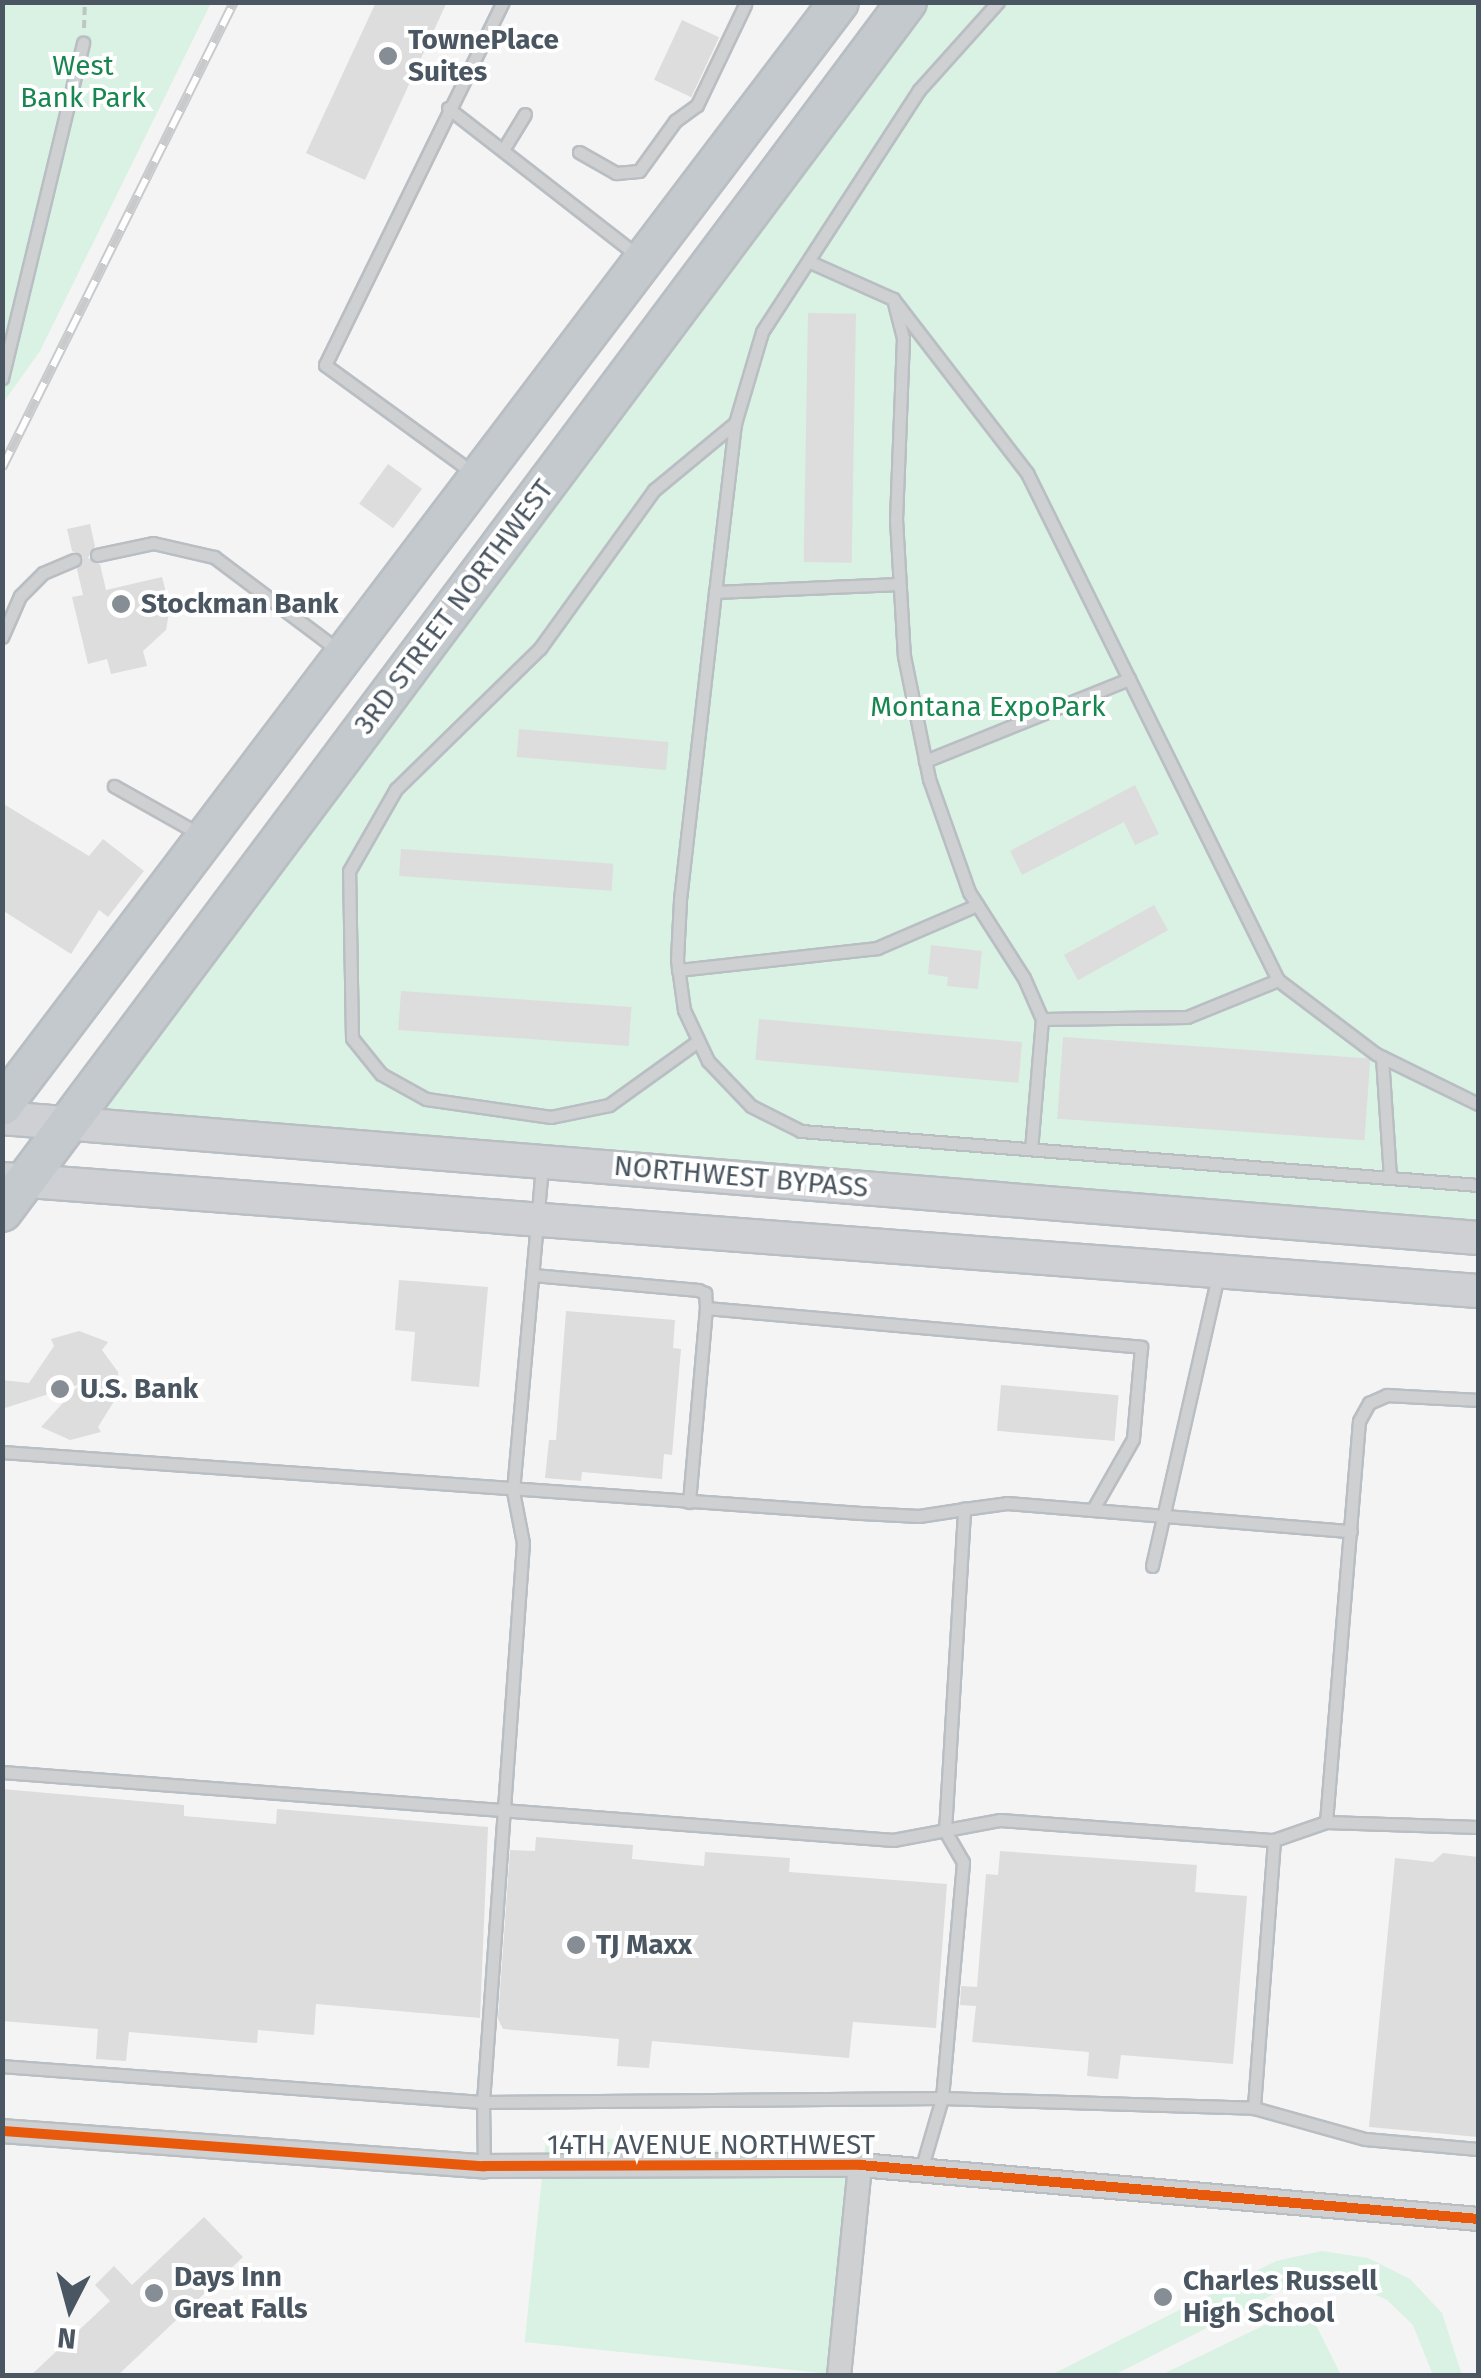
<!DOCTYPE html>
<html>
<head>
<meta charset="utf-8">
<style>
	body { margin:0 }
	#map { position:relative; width:1481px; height:2378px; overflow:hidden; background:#f4f4f4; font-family:"Fira Sans",sans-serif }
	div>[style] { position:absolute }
	.green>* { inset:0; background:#d9f2e3; transform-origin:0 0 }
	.building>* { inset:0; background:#ddddde; transform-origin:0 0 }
	.path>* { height:4px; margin-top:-2px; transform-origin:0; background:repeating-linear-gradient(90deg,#bcc7c4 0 8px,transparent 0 13px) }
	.roads { filter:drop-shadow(2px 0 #b9bec3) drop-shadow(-2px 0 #b9bec3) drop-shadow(0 2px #b9bec3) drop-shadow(0 -2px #b9bec3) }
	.service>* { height:11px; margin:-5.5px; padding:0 5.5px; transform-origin:5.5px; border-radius:5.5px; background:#ced0d2 }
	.minor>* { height:22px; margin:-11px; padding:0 11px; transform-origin:11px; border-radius:11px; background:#ced0d2 }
	.secondary>* { height:32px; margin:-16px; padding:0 16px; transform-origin:16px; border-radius:16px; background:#ced0d4 }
	.trunk>* { height:38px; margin:-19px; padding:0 19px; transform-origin:19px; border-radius:19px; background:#c4c9cd }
	.rail>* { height:10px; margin-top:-5px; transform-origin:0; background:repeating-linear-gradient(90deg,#fff 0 19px,#c9cacc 0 38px); box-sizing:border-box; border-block:2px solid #c9cacc }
	.cycleway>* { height:10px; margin:-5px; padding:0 5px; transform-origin:5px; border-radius:5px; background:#e8590c }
	.dots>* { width:28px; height:28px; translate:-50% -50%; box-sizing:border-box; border:5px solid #fff; border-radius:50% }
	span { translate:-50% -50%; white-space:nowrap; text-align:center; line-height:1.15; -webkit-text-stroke:8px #fff; paint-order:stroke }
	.poi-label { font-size:28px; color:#4a5661; font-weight:700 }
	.left { translate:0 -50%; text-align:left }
	.park-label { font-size:28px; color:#17864f }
	.street-label { font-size:28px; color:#4a5661 }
	.frame { position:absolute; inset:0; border:5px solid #4a5661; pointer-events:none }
	.north { position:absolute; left:20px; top:2258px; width:100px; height:100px; -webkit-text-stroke:8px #fff; paint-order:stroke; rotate:186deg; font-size:28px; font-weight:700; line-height:40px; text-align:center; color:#4a5661 }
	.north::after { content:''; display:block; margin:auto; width:35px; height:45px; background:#4a5661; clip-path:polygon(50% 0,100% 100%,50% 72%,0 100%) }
</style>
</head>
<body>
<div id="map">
	<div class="green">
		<i style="clip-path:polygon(3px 3px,211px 3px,40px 351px,3px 403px)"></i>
		<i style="clip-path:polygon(907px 3px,1478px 3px,1478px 1238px,73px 1122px)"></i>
		<i style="left:860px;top:2165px;width:211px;height:315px;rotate:96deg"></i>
		<i style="clip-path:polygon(1322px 2251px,1368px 2258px,1410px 2279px,1442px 2313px,1462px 2375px,1433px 2375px,1413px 2325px,1387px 2300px,1355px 2285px,1319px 2281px,1284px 2289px,1114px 2375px,1051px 2375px,1276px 2261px)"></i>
		<i style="clip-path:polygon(1306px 2305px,1341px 2375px,1161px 2375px)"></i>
	</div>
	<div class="building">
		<i style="clip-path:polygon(376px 2px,447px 2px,365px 180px,306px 153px)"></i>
		<i style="left:682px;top:20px;width:41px;height:66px;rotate:25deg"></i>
		<i style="left:808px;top:313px;width:48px;height:249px;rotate:1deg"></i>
		<i style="left:388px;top:464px;width:42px;height:49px;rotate:36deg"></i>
		<i style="clip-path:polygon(90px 524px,95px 546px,88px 558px,100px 564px,106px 590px,162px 577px,170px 607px,166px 630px,143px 651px,147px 666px,111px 674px,107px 659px,88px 664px,72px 597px,83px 595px,77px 569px,83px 557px,72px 551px,67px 529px)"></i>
		<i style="left:519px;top:729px;width:150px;height:28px;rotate:5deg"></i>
		<i style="clip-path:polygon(1135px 785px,1159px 834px,1135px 845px,1124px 822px,1022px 875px,1010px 851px)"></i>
		<i style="clip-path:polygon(2px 803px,89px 856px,103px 839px,144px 871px,108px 917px,99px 910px,71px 954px,2px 910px)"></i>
		<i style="left:401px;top:849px;width:213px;height:27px;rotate:4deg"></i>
		<i style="left:1154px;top:905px;width:29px;height:103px;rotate:61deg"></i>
		<i style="clip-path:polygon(931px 945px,982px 951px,978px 989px,947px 986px,948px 977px,928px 974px)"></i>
		<i style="left:401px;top:991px;width:231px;height:39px;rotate:4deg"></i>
		<i style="left:759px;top:1019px;width:264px;height:41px;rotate:5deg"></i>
		<i style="left:1063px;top:1037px;width:308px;height:82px;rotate:4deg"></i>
		<i style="clip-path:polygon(399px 1280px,488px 1287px,479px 1387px,411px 1381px,415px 1332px,395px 1330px)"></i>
		<i style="clip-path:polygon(566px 1311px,675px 1320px,673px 1348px,681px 1349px,672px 1455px,664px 1454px,662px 1479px,582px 1472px,581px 1481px,545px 1478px,549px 1440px,556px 1440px)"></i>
		<i style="clip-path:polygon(79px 1331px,108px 1342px,102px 1350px,118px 1372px,118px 1395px,98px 1427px,101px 1432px,70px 1440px,41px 1427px,80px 1384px,2px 1409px,2px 1380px,29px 1383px,54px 1346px,51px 1339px)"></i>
		<i style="left:1001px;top:1385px;width:118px;height:46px;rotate:5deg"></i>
		<i style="clip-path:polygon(2px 1789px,184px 1805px,184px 1816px,276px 1824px,277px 1809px,488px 1827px,480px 2018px,316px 2004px,314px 2035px,258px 2030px,257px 2043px,129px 2032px,126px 2061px,96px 2059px,98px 2029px,2px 2021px)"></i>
		<i style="clip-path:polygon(536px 1837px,633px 1845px,632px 1859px,704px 1866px,705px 1852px,790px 1858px,789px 1872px,947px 1884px,936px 2028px,853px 2022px,849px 2058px,652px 2041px,649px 2068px,617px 2066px,619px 2039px,503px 2029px,498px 2019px,510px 1850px,535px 1851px)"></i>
		<i style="clip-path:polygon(1000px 1851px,1197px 1865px,1195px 1892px,1247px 1896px,1233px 2064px,1121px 2055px,1118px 2079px,1087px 2076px,1089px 2052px,972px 2042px,976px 2006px,960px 2005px,961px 1986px,977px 1987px,986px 1874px,998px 1875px)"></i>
		<i style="clip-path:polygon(1443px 1853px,1478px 1857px,1478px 2137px,1369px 2127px,1395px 1858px,1433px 1862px)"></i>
		<i style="clip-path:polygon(204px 2217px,243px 2257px,117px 2376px,30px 2376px,110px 2301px,95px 2285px,114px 2266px,132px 2285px)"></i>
	</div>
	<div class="path">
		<i style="left:84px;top:28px;width:26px;rotate:-88deg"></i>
	</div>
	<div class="roads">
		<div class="service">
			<i style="left:998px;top:2px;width:118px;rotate:131.9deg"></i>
			<i style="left:919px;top:90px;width:288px;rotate:123deg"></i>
			<i style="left:762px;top:332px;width:95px;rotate:106.5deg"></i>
			<i style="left:735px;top:423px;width:170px;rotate:96.7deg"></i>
			<i style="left:715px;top:592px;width:310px;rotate:96.5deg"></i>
			<i style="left:680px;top:900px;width:60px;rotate:92.9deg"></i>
			<i style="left:677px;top:960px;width:50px;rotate:82deg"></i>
			<i style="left:684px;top:1010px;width:56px;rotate:64.8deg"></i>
			<i style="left:708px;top:1061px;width:62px;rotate:46.3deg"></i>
			<i style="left:751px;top:1106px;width:56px;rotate:26.6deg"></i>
			<i style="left:801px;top:1131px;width:679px;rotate:4.56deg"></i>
			<i style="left:448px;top:108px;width:241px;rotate:37.9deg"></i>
			<i style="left:503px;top:150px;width:42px;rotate:-58.6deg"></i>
			<i style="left:579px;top:152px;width:43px;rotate:29.6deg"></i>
			<i style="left:616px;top:173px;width:23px;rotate:-5deg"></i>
			<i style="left:639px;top:171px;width:62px;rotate:-54.2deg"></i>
			<i style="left:675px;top:121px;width:27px;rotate:-36deg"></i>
			<i style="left:697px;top:105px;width:111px;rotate:-64.4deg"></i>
			<i style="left:810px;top:262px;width:91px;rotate:24deg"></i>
			<i style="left:893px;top:299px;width:40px;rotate:75.6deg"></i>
			<i style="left:903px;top:338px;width:181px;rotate:92.2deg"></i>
			<i style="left:896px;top:519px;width:137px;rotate:86.7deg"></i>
			<i style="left:904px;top:656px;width:126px;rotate:78.5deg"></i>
			<i style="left:929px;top:779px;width:120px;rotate:70.5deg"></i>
			<i style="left:969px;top:892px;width:102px;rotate:57.4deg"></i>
			<i style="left:1024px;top:978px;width:45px;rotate:66.3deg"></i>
			<i style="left:1042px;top:1019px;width:130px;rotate:94.8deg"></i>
			<i style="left:893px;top:299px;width:220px;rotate:52.4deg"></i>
			<i style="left:1027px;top:473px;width:566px;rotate:63.66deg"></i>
			<i style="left:1278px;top:980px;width:123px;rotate:37.1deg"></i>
			<i style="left:1376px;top:1054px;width:114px;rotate:26.1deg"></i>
			<i style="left:2px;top:378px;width:345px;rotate:-76.4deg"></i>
			<i style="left:476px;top:475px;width:187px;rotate:-143.9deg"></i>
			<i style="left:325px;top:365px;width:404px;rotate:-63.9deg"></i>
			<i style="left:97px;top:555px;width:57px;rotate:-12.1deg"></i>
			<i style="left:153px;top:543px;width:63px;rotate:12.9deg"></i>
			<i style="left:214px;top:557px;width:156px;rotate:36.9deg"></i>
			<i style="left:715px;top:592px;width:184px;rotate:-2.5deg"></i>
			<i style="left:2px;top:637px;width:45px;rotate:-66.3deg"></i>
			<i style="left:20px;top:596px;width:33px;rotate:-45deg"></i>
			<i style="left:43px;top:573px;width:34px;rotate:-23deg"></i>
			<i style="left:925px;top:761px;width:220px;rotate:-21.9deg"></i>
			<i style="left:114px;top:786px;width:100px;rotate:29.4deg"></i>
			<i style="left:678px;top:970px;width:200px;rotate:-6.3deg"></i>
			<i style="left:877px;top:948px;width:109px;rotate:-23.3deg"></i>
			<i style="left:1042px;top:1019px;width:145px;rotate:-0.8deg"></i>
			<i style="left:1187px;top:1017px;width:98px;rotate:-22.1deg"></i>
			<i style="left:698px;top:1041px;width:110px;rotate:144.3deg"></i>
			<i style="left:609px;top:1105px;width:59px;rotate:168.3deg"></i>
			<i style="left:551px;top:1117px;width:126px;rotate:-171.8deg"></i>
			<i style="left:426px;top:1099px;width:51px;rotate:-150.9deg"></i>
			<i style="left:381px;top:1074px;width:46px;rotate:-128.9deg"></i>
			<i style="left:352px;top:1038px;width:167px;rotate:-91deg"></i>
			<i style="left:349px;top:871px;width:95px;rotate:-60.2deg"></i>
			<i style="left:396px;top:789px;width:202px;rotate:-44.4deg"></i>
			<i style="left:540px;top:648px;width:195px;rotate:-54.2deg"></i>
			<i style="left:654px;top:490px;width:105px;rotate:-39.6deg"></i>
			<i style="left:1382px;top:1057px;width:121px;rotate:86.2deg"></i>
			<i style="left:533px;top:1275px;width:166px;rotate:5.2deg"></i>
			<i style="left:698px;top:1290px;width:8px;rotate:23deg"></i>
			<i style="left:705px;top:1293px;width:15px;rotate:86deg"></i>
			<i style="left:2px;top:1452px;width:861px;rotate:4.06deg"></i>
			<i style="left:861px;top:1513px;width:58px;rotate:3deg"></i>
			<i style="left:919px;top:1516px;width:46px;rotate:-8.8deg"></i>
			<i style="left:689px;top:1502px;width:195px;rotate:-85deg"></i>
			<i style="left:706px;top:1308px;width:437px;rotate:5.1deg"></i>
			<i style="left:1141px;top:1347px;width:92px;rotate:95deg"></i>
			<i style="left:1133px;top:1439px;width:81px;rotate:119.7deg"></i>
			<i style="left:1152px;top:1566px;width:298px;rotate:-77.2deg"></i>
			<i style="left:2px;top:1772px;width:894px;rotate:4.36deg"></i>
			<i style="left:893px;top:1840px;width:109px;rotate:-10.6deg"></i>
			<i style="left:1000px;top:1820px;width:275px;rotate:4.2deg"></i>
			<i style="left:1274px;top:1840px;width:55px;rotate:-19.1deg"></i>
			<i style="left:1326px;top:1822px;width:152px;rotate:1.9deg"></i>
			<i style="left:1326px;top:1822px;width:402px;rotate:-85.3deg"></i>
			<i style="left:1359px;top:1421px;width:21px;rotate:-61deg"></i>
			<i style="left:1369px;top:1403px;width:20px;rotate:-24deg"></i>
			<i style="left:1387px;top:1395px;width:91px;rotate:3.1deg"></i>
			<i style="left:1274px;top:1840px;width:269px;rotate:94.3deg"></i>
			<i style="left:1254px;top:2108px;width:115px;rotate:15.6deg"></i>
			<i style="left:1365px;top:2139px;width:113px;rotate:5.1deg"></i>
			<i style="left:2px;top:2066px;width:482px;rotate:4.3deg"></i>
			<i style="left:483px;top:2102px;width:459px;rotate:-0.5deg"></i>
			<i style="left:942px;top:2098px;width:312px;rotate:1.8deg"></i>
			<i style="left:484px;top:2166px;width:64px;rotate:-90.9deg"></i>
			<i style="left:483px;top:2102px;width:560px;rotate:-85.91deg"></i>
			<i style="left:523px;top:1543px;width:53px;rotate:-100.9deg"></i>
			<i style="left:513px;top:1491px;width:328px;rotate:-84.9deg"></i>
			<i style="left:921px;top:2170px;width:75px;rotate:-73.7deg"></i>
			<i style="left:942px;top:2098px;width:237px;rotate:-84.9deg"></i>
			<i style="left:963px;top:1862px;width:36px;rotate:-120deg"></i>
			<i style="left:945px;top:1831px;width:323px;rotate:-86.6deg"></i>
			<i style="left:964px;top:1509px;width:43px;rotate:-7.9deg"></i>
			<i style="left:1007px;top:1503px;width:345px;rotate:4.7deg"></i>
		</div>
		<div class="minor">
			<i style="left:2px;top:2131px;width:483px;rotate:4.2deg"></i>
			<i style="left:484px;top:2166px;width:376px;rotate:-0.2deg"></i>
			<i style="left:860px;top:2165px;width:620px;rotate:4.99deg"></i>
			<i style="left:839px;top:2376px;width:212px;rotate:-84.3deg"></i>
		</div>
		<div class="secondary">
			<i style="left:2px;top:1118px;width:1481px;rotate:4.65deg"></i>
			<i style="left:2px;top:1179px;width:1480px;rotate:4.34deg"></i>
		</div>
		<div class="trunk">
			<i style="left:2px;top:1106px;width:1385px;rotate:-52.83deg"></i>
			<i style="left:2px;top:1212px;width:1511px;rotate:-53.21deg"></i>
		</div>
	</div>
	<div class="rail">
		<i style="left:2px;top:468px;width:521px;rotate:-63.53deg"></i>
	</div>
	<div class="cycleway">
		<i style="left:2px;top:2131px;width:483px;rotate:4.2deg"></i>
		<i style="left:484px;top:2166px;width:376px;rotate:-0.2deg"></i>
		<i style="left:860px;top:2165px;width:620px;rotate:4.99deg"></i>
	</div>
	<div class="dots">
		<i style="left:388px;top:56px;background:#868d94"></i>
		<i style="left:121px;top:604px;background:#868d94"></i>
		<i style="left:60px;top:1389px;background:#868d94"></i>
		<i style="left:576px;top:1945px;background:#868d94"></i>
		<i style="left:154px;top:2293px;background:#868d94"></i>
		<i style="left:1163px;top:2297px;background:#868d94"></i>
	</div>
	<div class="poi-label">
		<span class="left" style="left:408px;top:56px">TownePlace<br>Suites</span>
		<span class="left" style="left:141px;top:604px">Stockman Bank</span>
		<span class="left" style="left:80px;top:1389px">U.S. Bank</span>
		<span class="left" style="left:596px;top:1945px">TJ Maxx</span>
		<span class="left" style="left:174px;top:2293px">Days Inn<br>Great Falls</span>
		<span class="left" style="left:1183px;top:2297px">Charles Russell<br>High School</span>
	</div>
	<div class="park-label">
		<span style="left:83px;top:82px">West<br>Bank Park</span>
		<span style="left:988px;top:707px">Montana ExpoPark</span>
	</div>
	<div class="street-label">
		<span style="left:454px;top:607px;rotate:-53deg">3RD STREET NORTHWEST</span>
		<span style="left:741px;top:1177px;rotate:5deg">NORTHWEST BYPASS</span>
		<span style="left:711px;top:2145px">14TH AVENUE NORTHWEST</span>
	</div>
	<div class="frame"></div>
	<div class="north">N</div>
</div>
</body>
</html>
